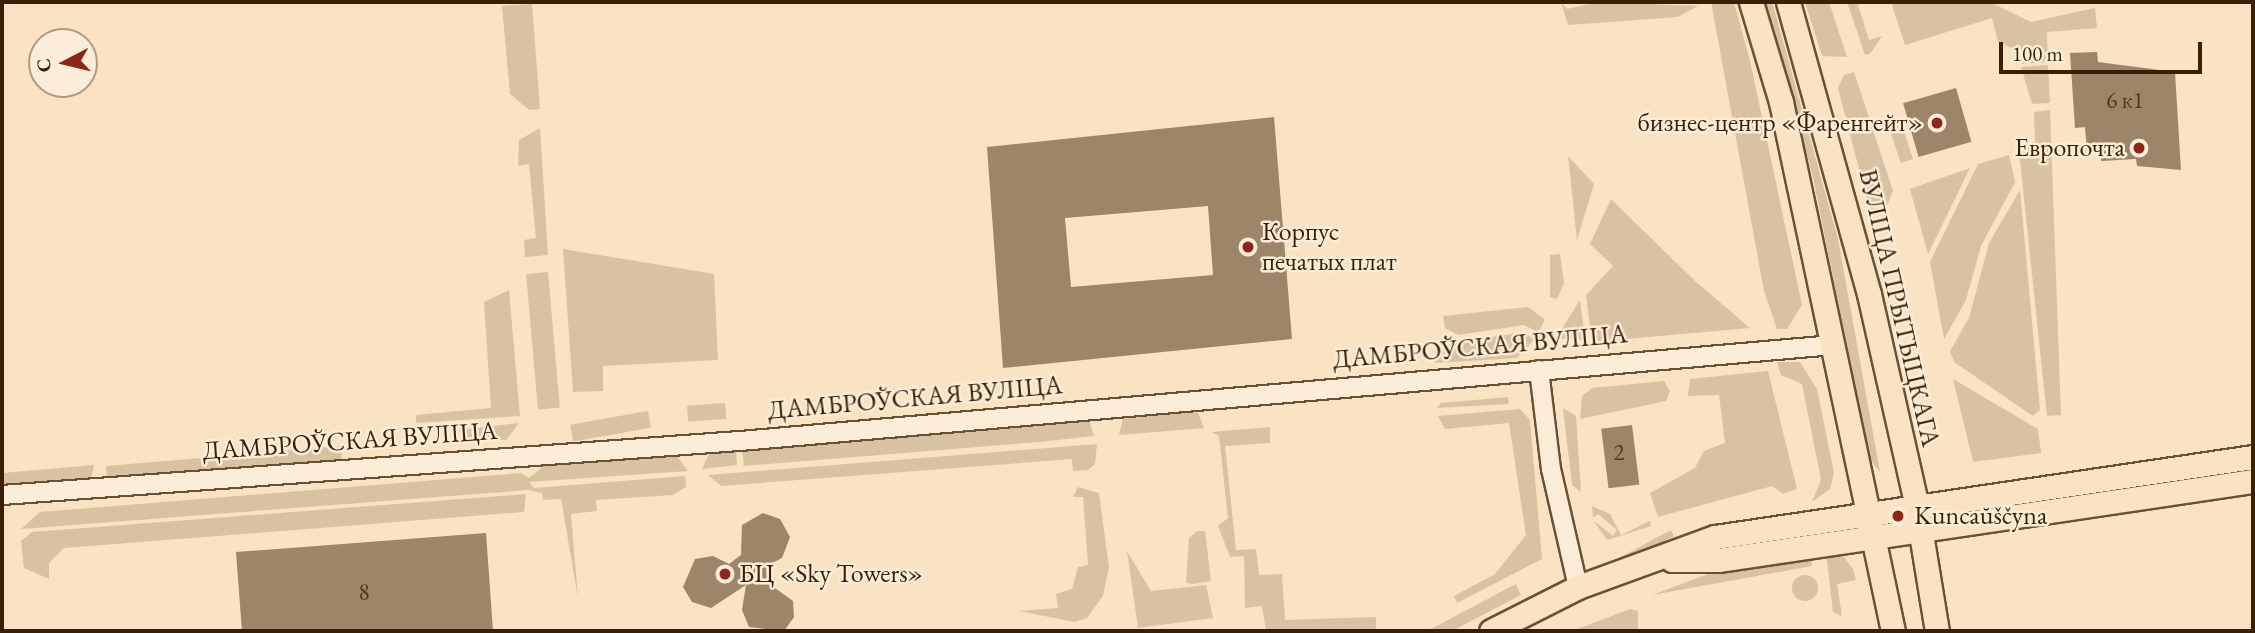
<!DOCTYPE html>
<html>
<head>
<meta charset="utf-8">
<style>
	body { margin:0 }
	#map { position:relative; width:2255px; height:633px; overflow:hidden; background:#f9e3c2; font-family:"EB Garamond",serif }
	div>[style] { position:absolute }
	.green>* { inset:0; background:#d9c2a2; transform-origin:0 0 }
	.round { border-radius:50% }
	.building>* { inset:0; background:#9d8568; transform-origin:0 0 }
	.roads { filter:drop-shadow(2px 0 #6a5035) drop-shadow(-2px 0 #6a5035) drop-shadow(0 2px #6a5035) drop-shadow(0 -2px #6a5035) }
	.minor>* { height:18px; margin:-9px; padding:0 9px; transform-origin:9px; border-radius:9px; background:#fbedd7 }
	.major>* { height:23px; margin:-11.5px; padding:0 11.5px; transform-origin:11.5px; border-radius:11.5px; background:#f9e3c2 }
	.dots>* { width:19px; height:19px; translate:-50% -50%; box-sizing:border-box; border:4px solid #fbedd7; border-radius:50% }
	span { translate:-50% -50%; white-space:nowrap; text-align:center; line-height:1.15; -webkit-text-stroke:5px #fbedd7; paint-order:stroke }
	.number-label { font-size:23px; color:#53381e }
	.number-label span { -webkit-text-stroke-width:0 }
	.poi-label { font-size:26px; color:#3a1f06 }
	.right { translate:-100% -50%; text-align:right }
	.left { translate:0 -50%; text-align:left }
	.street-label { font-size:26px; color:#3a1f06 }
	.frame { position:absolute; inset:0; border:4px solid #3a1f06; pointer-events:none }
	.north { position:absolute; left:28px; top:28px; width:70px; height:70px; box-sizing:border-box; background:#fbedd7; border:2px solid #ae9b83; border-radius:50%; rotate:263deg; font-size:19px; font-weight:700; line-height:28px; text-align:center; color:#3a1f06 }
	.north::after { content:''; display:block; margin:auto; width:24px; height:32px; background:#8f2418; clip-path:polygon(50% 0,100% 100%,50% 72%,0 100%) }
	.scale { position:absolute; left:1999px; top:42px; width:203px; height:32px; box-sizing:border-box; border:4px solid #3a1f06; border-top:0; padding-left:9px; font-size:21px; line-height:24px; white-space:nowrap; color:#3a1f06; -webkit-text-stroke:5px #fbedd7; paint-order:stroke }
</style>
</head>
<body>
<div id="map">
	<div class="green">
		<i style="clip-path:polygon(1561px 2px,1567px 9px,1598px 2px,1698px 6px,1678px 17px,1568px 25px)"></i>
		<i style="clip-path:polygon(1711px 2px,1734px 2px,1750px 61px,1802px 305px,1787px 329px,1777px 329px,1764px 291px)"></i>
		<i style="clip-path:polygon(1765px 2px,1773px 5px,1838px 239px,1880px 472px,1869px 458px,1813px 177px)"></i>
		<i style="clip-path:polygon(1805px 2px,1829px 2px,1847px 57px,1822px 56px)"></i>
		<i style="clip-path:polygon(1847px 2px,1857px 2px,1869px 40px,1882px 36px,1870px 54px,1865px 55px)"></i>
		<i style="clip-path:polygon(1891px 2px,1990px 2px,2031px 22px,2095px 8px,2097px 28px,2047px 32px,2048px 62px,2020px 64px,2014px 49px,1998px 42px,1992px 18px,1905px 45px)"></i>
		<i style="clip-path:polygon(532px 4px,540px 109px,529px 110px,510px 94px,502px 6px)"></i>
		<i style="clip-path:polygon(2048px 65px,2050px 103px,2032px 104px,2021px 67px)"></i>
		<i style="clip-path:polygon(1854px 72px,1893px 191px,1886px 208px,1870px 211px,1838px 88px,1844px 75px)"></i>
		<i style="clip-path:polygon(2050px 110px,2061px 415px,2047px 416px,2019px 151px,2035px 141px,2034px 112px)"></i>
		<i style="left:1901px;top:122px;width:39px;height:13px;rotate:72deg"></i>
		<i style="clip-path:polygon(540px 128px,548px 255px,525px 257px,524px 240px,536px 238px,529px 164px,518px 166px,519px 140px)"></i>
		<i style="clip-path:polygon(2009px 155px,2015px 182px,1981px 246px,1966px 300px,1944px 339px,1930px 262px,1978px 164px)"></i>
		<i style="clip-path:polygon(1568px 156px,1594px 184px,1577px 240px)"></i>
		<i style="clip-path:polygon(1970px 168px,1928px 254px,1910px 189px)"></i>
		<i style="clip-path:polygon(2020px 190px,2040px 410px,2033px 416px,1954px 362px,1950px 351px,1969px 318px,1989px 243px)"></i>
		<i style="clip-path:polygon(1611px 199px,1695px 281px,1750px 328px,1592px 342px,1586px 295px,1613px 266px,1590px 244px)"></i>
		<i style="clip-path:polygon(563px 249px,714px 274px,718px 360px,603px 366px,603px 391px,573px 392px)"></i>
		<i style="clip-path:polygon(1560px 254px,1564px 283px,1557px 299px,1550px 297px,1550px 255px)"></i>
		<i style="left:548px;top:272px;width:136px;height:22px;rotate:85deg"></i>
		<i style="clip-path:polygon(509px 290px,520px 416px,416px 423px,416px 415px,491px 408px,484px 302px)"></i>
		<i style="clip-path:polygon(1580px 300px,1585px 340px,1556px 338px)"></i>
		<i style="clip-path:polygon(1528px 307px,1545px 320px,1538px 332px,1524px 325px,1458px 335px,1445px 328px,1443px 316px)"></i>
		<i style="clip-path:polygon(1524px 332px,1534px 340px,1517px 358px,1435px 363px,1435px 346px)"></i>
		<i style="clip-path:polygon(1777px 362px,1800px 362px,1817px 389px,1834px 473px,1830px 489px,1812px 502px,1821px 480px,1802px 384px,1781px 375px)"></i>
		<i style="clip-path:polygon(1768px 371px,1797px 489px,1783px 494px,1772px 486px,1658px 517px,1650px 493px,1695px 468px,1704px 451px,1725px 443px,1719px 395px,1688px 396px,1690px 379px)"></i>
		<i style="clip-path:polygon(1953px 379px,2038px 429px,2041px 453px,1973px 462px)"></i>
		<i style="clip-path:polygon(1664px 381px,1670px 391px,1666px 401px,1580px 419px,1582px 396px,1592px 388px)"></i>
		<i style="clip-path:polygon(1508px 397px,1509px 404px,1437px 408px,1441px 403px)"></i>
		<i style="left:725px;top:403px;width:16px;height:38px;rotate:86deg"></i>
		<i style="clip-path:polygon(1563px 408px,1576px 416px,1581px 492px,1572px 485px)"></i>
		<i style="clip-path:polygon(1520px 409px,1530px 420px,1542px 559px,1457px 603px,1454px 596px,1495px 574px,1526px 535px,1509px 423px,1445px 429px,1438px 416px)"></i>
		<i style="left:648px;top:411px;width:17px;height:79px;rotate:80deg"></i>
		<i style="clip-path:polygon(1190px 412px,1198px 413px,1204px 428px,1119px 435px,1123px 419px)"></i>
		<i style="clip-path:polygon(1089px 420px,1094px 436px,1039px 442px,744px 466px,742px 449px)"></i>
		<i style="clip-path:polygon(519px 423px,506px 440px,461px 438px,459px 430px)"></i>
		<i style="clip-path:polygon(1270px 427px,1270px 443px,1225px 446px,1236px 550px,1256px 549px,1259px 575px,1282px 574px,1285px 620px,1376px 617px,1376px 631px,1266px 631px,1262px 606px,1245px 608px,1244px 556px,1230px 557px,1218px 526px,1228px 518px,1219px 436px,1211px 432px)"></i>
		<i style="clip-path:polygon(1097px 444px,1095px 464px,1088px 470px,1073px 471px,1072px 459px,721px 486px,708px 475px)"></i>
		<i style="clip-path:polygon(341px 446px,342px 460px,107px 477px,106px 466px)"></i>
		<i style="clip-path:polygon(736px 449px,737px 465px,702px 469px,710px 452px)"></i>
		<i style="clip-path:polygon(676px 455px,688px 471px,529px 482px,534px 488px,685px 476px,686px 487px,673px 495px,596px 500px,597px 511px,571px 514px,578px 598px,561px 499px,543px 500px,542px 493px,528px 490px,21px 529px,40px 512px,521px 473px,529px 478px,544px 466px)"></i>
		<i style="clip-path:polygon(94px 465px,91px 480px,2px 486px,2px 473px)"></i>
		<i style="clip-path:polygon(1078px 487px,1099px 493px,1109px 567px,1103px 596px,1087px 618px,1075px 622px,1019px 611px,1058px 608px,1056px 594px,1072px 589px,1078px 567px,1088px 565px,1083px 497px,1073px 497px)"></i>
		<i style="clip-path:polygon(526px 494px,524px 512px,64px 548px,49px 563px,49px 579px,24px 568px,21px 541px,32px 532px)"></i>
		<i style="clip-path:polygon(1592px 506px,1610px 514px,1621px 535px,1650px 521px,1651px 526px,1607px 540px,1593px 520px,1613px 536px,1617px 530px,1598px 514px,1593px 518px)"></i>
		<i style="clip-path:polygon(1671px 530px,1674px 536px,1635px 558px,1619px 558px)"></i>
		<i style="clip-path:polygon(1197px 531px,1205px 531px,1211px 581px,1192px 584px,1186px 583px,1189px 538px)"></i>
		<i style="clip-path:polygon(1127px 551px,1151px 591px,1206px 585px,1213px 618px,1138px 628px)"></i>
		<i style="clip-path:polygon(1826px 553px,1844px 557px,1853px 569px,1856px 580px,1837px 584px,1842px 616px,1833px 612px)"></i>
		<i style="clip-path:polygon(1811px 556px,1812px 566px,1652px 595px,1719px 570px)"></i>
		<i class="round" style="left:1792px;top:575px;width:26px;height:26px"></i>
		<i style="clip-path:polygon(1516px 584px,1521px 595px,1452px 631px,1427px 631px)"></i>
		<i style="clip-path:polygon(1630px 609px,1638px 611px,1638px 631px,1572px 631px)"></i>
	</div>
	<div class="building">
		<i style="clip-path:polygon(2097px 52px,2098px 62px,2175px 72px,2181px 170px,2137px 166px,2136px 159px,2101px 161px,2100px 151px,2087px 151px,2085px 127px,2075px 128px,2070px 53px)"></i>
		<i style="left:1956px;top:88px;width:56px;height:55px;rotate:74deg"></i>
		<i style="clip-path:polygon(evenodd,1274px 117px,1292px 339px,1003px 368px,987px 147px,1274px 117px,1208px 206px,1213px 275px,1071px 287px,1065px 218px,1208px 206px)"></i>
		<i style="left:1632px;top:425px;width:60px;height:31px;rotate:83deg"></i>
		<i style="clip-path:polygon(763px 513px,780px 519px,790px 537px,782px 558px,766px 566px,768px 583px,793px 601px,794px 617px,784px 631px,749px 627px,742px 610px,746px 585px,711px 608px,692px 602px,683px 587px,695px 559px,713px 556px,729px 564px,741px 555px,742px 525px)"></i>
		<i style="clip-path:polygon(486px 533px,493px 631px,242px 631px,236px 552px)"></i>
	</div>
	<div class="roads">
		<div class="minor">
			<i style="left:1539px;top:370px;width:100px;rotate:83.1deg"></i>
			<i style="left:1551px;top:469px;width:121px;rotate:77.1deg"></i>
			<i style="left:2px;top:495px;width:752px;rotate:-4.19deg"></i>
			<i style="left:752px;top:440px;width:1085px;rotate:-5.02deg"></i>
		</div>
		<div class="major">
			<i style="left:1751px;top:2px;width:104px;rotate:73.3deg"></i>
			<i style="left:1781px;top:102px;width:541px;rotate:78.05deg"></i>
			<i style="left:1788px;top:2px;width:303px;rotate:74.5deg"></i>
			<i style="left:1869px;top:294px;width:214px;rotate:77.3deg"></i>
			<i style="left:1916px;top:503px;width:130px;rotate:80.7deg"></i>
			<i style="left:1672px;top:560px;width:46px"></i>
			<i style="left:1718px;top:560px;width:541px;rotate:-8.4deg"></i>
			<i style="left:1491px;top:631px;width:97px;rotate:-26.8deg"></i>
			<i style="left:1578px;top:587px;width:146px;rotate:-20.1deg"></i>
			<i style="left:1715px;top:537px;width:544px;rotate:-8.46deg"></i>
		</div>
	</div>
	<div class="dots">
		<i style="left:1937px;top:123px;background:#8f2418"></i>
		<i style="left:2139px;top:148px;background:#8f2418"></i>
		<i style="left:1248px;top:247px;background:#8f2418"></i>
		<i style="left:1898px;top:516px;background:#8f2418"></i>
		<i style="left:725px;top:574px;background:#8f2418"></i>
	</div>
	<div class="number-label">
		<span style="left:2125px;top:100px">6 к1</span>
		<span style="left:1619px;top:452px">2</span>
		<span style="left:364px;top:592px">8</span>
	</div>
	<div class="poi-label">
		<span class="right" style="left:1923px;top:123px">бизнес-центр «Фаренгейт»</span>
		<span class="right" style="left:2125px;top:148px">Европочта</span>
		<span class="left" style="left:1262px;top:247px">Корпус<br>печатых плат</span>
		<span class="left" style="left:1914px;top:516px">Kuncaŭščyna</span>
		<span class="left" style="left:739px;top:574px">БЦ «Sky Towers»</span>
	</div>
	<div class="street-label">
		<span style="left:1899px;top:308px;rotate:77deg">ВУЛІЦА ПРЫТЫЦКАГА</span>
		<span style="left:1480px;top:347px;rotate:-5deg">ДАМБРОЎСКАЯ ВУЛІЦА</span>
		<span style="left:915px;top:398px;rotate:-5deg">ДАМБРОЎСКАЯ ВУЛІЦА</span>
		<span style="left:350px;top:441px;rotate:-4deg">ДАМБРОЎСКАЯ ВУЛІЦА</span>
	</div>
	<div class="frame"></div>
	<div class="north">С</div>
	<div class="scale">100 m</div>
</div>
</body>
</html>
